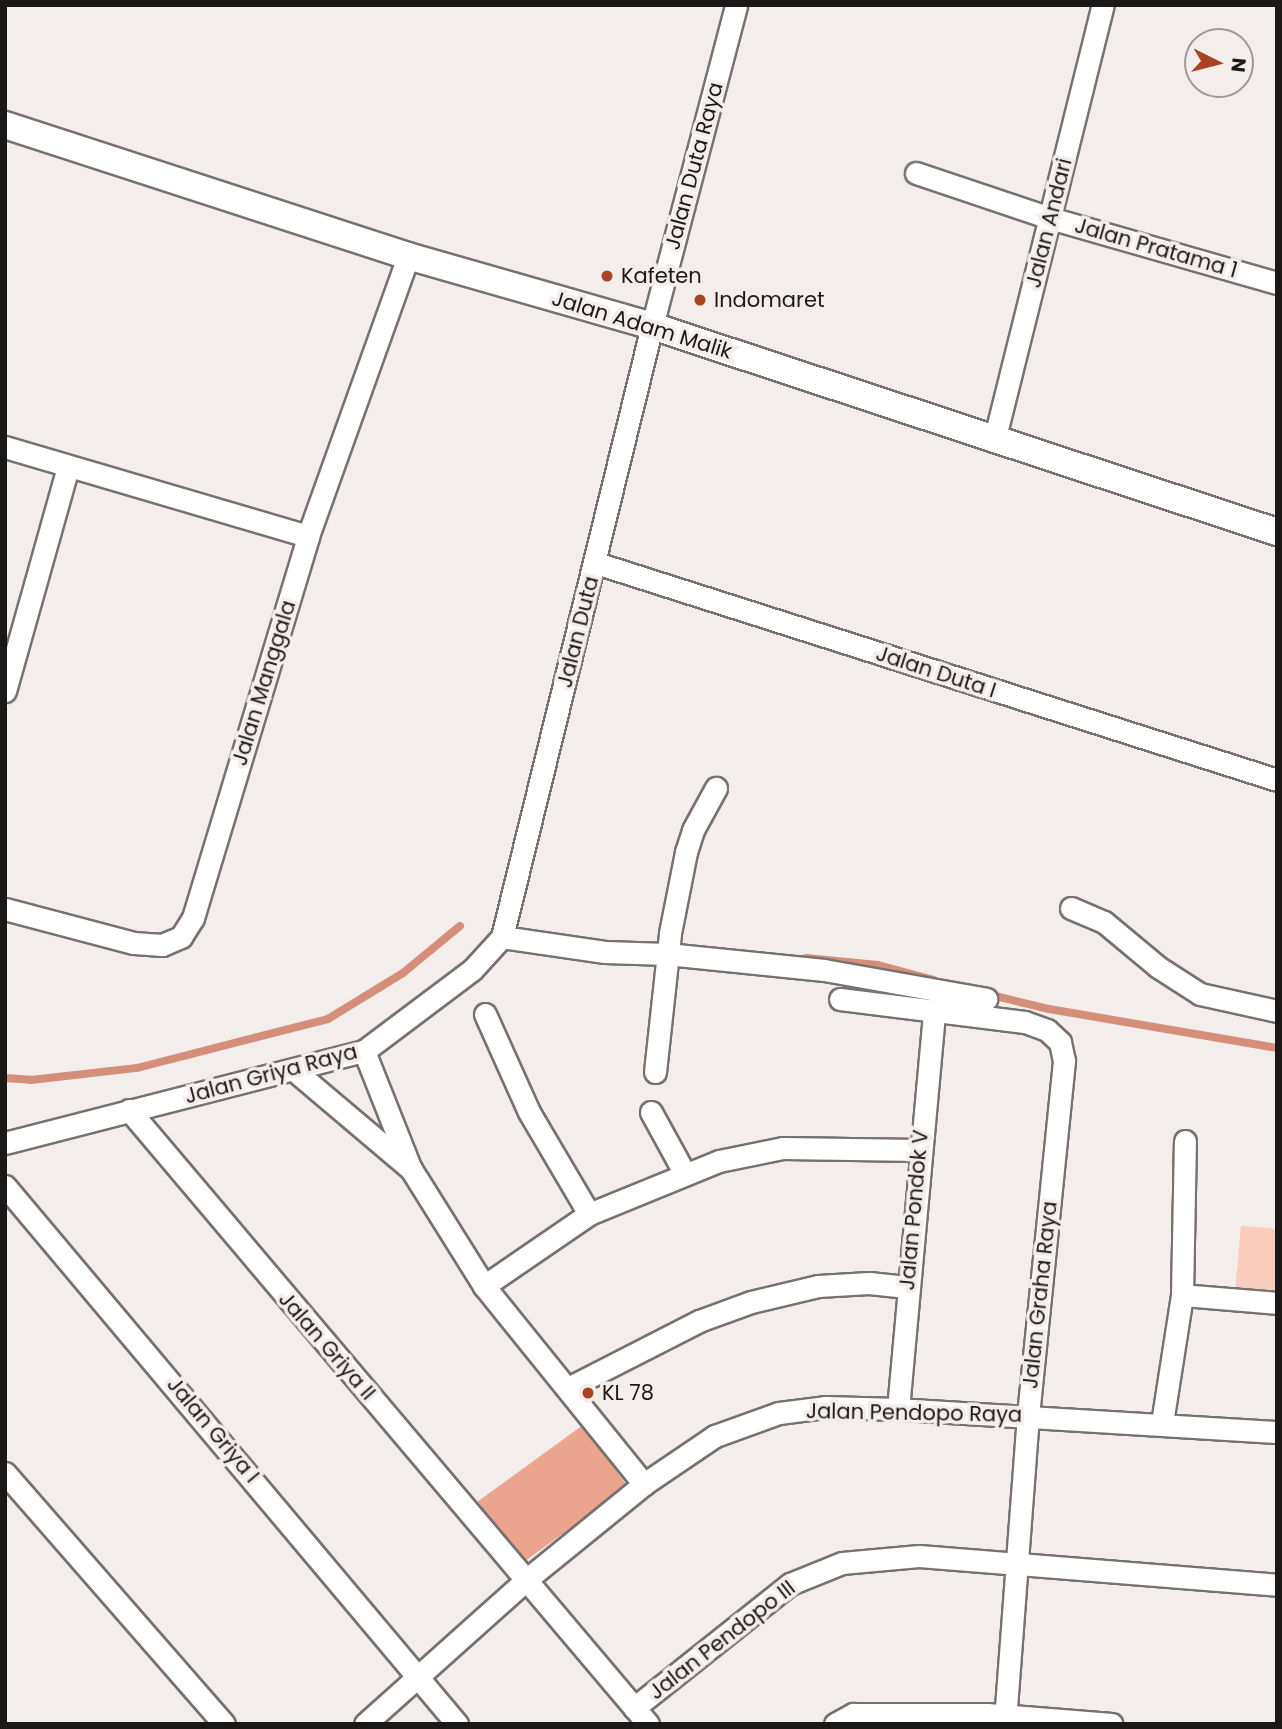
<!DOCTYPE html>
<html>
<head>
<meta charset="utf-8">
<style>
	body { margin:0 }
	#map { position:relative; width:1282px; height:1729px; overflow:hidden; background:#f3edeb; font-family:Poppins,sans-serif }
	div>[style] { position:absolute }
	.green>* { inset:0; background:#faccbe }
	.forest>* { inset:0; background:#eba48e; transform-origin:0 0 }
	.stream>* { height:8px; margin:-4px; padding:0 4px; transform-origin:4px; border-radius:4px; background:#d48e79 }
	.roads { filter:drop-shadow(2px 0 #77716f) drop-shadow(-2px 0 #77716f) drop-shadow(0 2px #77716f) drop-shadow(0 -2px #77716f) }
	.minor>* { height:21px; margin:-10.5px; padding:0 10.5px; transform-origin:10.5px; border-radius:10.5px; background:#fff }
	.tertiary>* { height:26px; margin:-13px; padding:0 13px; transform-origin:13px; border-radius:13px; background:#fff }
	.dots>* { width:19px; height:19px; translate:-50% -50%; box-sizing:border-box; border:4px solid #f3edeb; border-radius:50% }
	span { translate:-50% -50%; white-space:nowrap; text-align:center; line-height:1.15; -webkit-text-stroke:7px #f3edeb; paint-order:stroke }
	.street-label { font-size:21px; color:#1b1918 }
	.poi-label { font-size:21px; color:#1b1918 }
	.left { translate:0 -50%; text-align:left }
	.frame { position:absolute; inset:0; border:7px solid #1b1918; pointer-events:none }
	.north { position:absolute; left:1184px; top:28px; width:70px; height:70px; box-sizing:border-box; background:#f3edeb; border:2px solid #9d9897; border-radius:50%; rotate:96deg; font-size:19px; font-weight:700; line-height:28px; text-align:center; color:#1b1918 }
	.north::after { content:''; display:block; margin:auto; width:24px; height:32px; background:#aa4321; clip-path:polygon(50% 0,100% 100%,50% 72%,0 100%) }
</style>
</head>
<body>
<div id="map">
	<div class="green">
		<i style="clip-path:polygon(1241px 1226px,1277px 1229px,1277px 1296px,1235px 1292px)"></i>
	</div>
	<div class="forest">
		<i style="left:583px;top:1425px;width:76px;height:130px;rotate:54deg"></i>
	</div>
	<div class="stream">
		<i style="left:806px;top:958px;width:72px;rotate:5.6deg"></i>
		<i style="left:878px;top:965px;width:58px;rotate:15deg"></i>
		<i style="left:987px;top:994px;width:64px;rotate:13.6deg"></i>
		<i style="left:1049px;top:1009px;width:231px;rotate:9.7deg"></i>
		<i style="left:5px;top:1078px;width:26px;rotate:4deg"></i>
		<i style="left:31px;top:1080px;width:107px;rotate:-6.5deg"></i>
		<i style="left:137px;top:1068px;width:197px;rotate:-14.4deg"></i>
		<i style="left:328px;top:1019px;width:88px;rotate:-31.5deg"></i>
		<i style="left:403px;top:973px;width:74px;rotate:-39.5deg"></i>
	</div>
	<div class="roads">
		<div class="minor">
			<i style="left:916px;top:173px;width:141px;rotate:18.6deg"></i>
			<i style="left:1050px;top:218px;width:236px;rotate:16deg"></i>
			<i style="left:994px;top:441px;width:449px;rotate:-76deg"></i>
			<i style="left:5px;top:447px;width:316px;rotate:16.4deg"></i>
			<i style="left:596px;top:563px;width:715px;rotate:17.67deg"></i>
			<i style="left:5px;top:691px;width:233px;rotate:-74.3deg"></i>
			<i style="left:1071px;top:908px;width:36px;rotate:23deg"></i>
			<i style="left:1104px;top:922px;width:70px;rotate:39.8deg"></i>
			<i style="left:1158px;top:967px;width:50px;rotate:32.7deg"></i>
			<i style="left:1200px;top:994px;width:79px;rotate:12.4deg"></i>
			<i style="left:5px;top:909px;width:133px;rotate:14.8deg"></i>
			<i style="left:134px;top:943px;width:28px;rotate:4deg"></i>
			<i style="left:162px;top:945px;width:21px;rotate:-23deg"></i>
			<i style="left:181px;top:937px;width:22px;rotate:-58deg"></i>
			<i style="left:193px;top:918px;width:399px;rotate:-73.2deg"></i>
			<i style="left:308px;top:536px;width:297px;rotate:-70.3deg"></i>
			<i style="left:502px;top:937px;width:104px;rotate:8.3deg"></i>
			<i style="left:605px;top:952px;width:62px;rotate:1.8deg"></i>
			<i style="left:667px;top:954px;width:158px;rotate:5.8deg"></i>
			<i style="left:824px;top:970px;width:165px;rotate:10.1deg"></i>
			<i style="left:840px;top:999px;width:186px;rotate:7.1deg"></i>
			<i style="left:1025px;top:1022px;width:23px;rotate:20deg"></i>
			<i style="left:1047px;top:1030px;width:18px;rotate:43deg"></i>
			<i style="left:1060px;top:1042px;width:19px;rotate:78deg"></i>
			<i style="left:1064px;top:1061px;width:356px;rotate:95.8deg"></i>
			<i style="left:1028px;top:1415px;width:310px;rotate:94.3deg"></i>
			<i style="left:485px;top:1014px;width:107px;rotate:65.8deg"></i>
			<i style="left:529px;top:1112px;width:118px;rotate:59.5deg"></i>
			<i style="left:364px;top:1051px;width:125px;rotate:68.4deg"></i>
			<i style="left:295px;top:1071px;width:152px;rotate:40.2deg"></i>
			<i style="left:411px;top:1169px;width:138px;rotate:58deg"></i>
			<i style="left:484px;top:1286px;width:255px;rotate:51.1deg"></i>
			<i style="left:655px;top:1072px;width:140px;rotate:-83.8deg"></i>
			<i style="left:670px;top:933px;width:83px;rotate:-78.8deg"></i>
			<i style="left:686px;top:852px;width:23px;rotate:-72deg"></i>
			<i style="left:693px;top:830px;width:48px;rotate:-61.3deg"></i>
			<i style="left:129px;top:1110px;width:804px;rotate:49.79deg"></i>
			<i style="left:651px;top:1112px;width:71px;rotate:61.3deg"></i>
			<i style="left:5px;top:1143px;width:371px;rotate:-14.4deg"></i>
			<i style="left:364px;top:1051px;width:135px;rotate:-36.9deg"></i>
			<i style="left:472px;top:970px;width:45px;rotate:-47.7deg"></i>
			<i style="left:502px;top:937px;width:629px;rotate:-76.21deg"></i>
			<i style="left:652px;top:326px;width:332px;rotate:-75.3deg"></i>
			<i style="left:5px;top:1186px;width:703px;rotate:49.96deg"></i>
			<i style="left:484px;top:1286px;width:127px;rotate:-34.4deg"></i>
			<i style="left:589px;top:1214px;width:140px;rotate:-22.2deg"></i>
			<i style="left:719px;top:1161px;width:65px;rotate:-11.5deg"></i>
			<i style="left:783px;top:1148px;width:136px;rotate:0.8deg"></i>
			<i style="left:1182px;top:1295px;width:95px;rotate:4.8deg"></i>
			<i style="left:568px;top:1388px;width:147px;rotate:-27.1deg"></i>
			<i style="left:699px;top:1321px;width:55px;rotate:-20.1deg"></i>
			<i style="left:751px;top:1302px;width:69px;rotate:-13.4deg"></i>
			<i style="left:818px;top:1286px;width:51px;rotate:-3.4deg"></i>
			<i style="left:869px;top:1283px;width:38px;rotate:6deg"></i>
			<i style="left:898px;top:1409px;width:401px;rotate:-84.8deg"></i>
			<i style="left:1162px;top:1423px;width:130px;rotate:-81.1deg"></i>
			<i style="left:1182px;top:1295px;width:154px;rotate:-88.9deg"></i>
			<i style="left:5px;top:1473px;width:333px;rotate:48.9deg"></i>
			<i style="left:634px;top:1708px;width:199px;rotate:-38.5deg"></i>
			<i style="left:790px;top:1584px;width:56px;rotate:-22deg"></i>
			<i style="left:842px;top:1563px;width:77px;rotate:-5.2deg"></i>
			<i style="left:919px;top:1556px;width:359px;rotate:4.6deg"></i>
			<i style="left:365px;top:1724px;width:216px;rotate:-41.8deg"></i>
			<i style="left:526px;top:1580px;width:152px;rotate:-39.1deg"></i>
			<i style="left:644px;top:1484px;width:86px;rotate:-34.1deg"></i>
			<i style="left:715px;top:1436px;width:68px;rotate:-19.8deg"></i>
			<i style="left:779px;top:1413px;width:46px;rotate:-7.4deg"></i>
			<i style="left:825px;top:1407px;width:73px;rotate:1.6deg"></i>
			<i style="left:898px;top:1409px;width:380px;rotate:3.5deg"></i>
			<i style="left:835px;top:1724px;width:21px;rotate:-29deg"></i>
			<i style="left:853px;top:1714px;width:134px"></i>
			<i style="left:987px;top:1714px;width:125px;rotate:4.6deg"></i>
		</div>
		<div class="tertiary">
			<i style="left:5px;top:125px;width:424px;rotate:18deg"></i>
			<i style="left:408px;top:256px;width:254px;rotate:16deg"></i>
			<i style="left:652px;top:326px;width:658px;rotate:18.24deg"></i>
		</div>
	</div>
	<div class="dots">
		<i style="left:607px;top:276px;background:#aa4321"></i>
		<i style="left:700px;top:300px;background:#aa4321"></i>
		<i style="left:588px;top:1393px;background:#aa4321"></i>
	</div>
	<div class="street-label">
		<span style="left:694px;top:166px;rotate:-75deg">Jalan Duta Raya</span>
		<span style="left:1049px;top:223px;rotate:-76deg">Jalan Andari</span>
		<span style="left:1156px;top:248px;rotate:16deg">Jalan Pratama 1</span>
		<span style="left:642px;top:325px;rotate:17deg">Jalan Adam Malik</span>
		<span style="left:578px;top:632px;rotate:-76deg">Jalan Duta</span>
		<span style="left:936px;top:672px;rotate:18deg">Jalan Duta I</span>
		<span style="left:264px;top:683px;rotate:-73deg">Jalan Manggala</span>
		<span style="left:271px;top:1074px;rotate:-15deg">Jalan Griya Raya</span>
		<span style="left:914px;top:1210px;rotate:-85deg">Jalan Pondok V</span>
		<span style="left:1040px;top:1295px;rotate:-84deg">Jalan Graha Raya</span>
		<span style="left:327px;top:1346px;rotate:49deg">Jalan Griya II</span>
		<span style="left:914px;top:1413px;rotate:1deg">Jalan Pendopo Raya</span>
		<span style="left:213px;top:1430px;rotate:50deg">Jalan Griya I</span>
		<span style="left:722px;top:1640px;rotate:-38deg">Jalan Pendopo III</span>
	</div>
	<div class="poi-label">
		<span class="left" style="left:621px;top:276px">Kafeten</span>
		<span class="left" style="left:714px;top:300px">Indomaret</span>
		<span class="left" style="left:602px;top:1393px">KL 78</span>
	</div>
	<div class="frame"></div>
	<div class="north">N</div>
</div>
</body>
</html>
